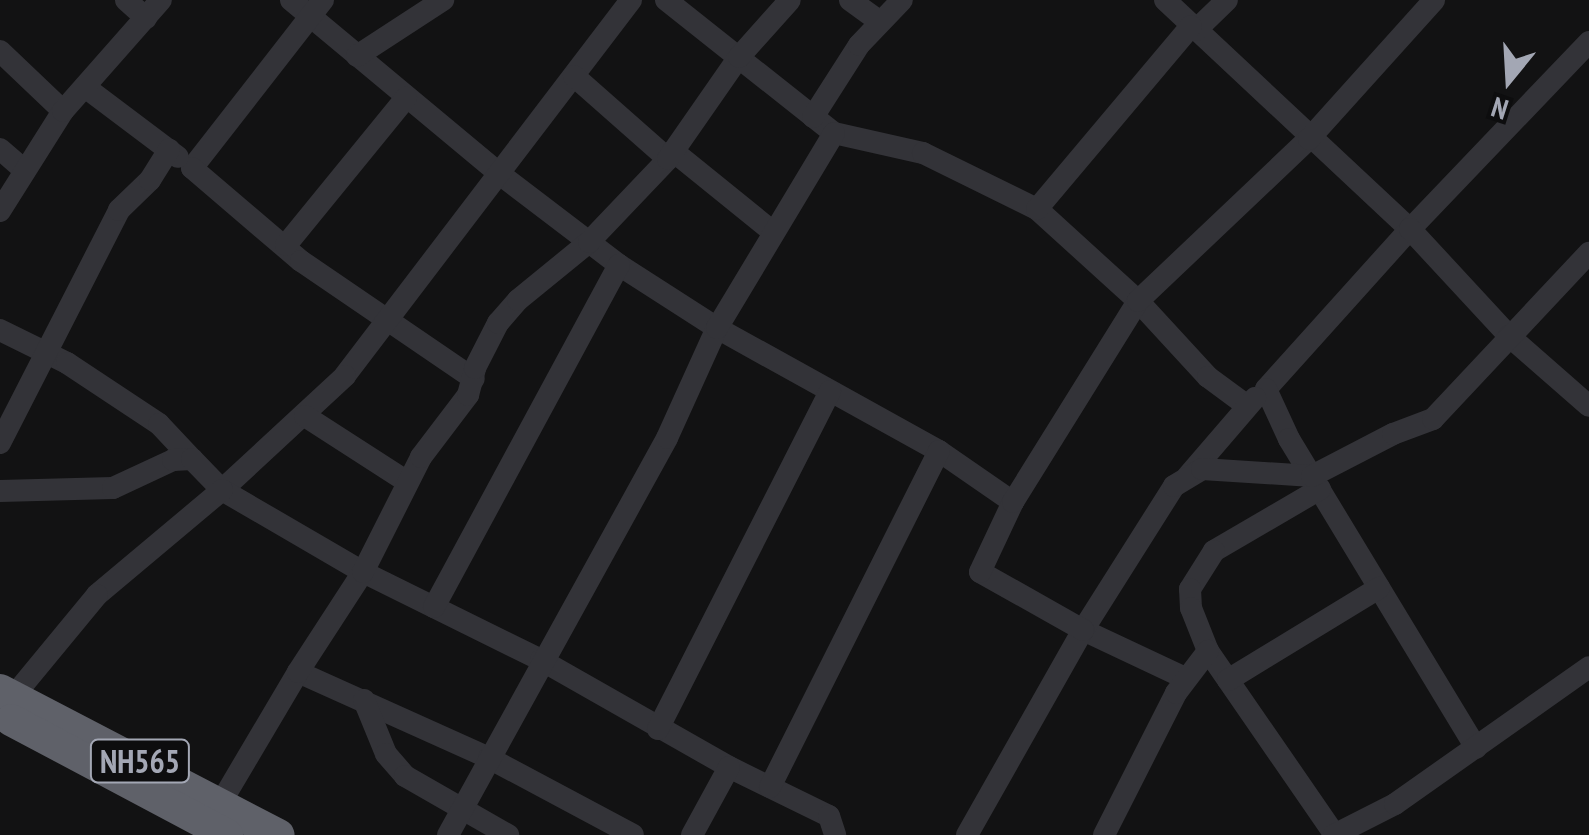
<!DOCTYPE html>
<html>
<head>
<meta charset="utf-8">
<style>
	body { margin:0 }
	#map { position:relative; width:1589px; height:835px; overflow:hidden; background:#121213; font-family:"PT Sans Narrow",sans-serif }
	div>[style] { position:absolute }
	.minor>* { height:22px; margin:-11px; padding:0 11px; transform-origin:11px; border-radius:11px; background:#333338 }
	.highway>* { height:32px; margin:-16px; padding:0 16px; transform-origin:16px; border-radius:16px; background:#5f6169 }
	span { translate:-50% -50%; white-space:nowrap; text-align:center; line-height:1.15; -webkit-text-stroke:9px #0d0d0e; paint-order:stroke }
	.shield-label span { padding:2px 8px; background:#0d0d0e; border:2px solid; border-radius:8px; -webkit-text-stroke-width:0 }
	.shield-label { font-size:32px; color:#a3a7b4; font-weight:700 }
	.north { position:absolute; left:1459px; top:30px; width:100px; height:100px; -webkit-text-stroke:8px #0d0d0e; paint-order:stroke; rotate:198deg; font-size:28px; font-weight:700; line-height:40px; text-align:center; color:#a3a7b4 }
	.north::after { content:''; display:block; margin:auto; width:35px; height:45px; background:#a3a7b4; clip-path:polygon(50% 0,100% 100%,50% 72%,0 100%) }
</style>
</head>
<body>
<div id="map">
	<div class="minor">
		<i style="left:126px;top:0;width:27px;rotate:42deg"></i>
		<i style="left:291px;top:0;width:273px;rotate:39.8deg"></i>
		<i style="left:501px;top:175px;width:148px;rotate:37.3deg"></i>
		<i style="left:619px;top:265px;width:117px;rotate:32.7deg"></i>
		<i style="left:717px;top:328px;width:254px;rotate:29deg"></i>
		<i style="left:939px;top:451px;width:90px;rotate:34.6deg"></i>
		<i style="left:323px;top:0;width:213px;rotate:127.9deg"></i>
		<i style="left:192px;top:168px;width:143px;rotate:40.5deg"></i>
		<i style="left:301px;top:261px;width:209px;rotate:34.3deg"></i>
		<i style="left:631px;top:0;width:472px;rotate:127.3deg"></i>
		<i style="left:345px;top:376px;width:168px;rotate:137.2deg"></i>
		<i style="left:222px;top:490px;width:163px;rotate:30.2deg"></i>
		<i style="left:363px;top:572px;width:199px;rotate:26.3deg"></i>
		<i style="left:541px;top:660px;width:216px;rotate:29.6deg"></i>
		<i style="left:729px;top:767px;width:111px;rotate:26.1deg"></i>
		<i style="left:829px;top:816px;width:20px;rotate:72deg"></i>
		<i style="left:666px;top:0;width:214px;rotate:38.4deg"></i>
		<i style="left:834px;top:133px;width:91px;rotate:12.7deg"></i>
		<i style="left:923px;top:153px;width:127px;rotate:26.2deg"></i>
		<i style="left:1037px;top:209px;width:137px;rotate:42.3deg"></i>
		<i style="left:1138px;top:301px;width:103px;rotate:47.4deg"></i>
		<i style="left:1208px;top:377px;width:47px;rotate:36.4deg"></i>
		<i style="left:850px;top:0;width:34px;rotate:36deg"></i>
		<i style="left:1165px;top:0;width:335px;rotate:43.1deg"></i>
		<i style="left:1410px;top:229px;width:215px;rotate:132deg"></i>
		<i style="left:1266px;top:389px;width:55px;rotate:65.3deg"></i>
		<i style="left:1289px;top:439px;width:361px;rotate:58.8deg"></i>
		<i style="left:1196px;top:30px;width:43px;rotate:-44.1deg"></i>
		<i style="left:1589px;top:42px;width:259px;rotate:133.7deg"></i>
		<i style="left:1410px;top:229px;width:146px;rotate:47.2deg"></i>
		<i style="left:1509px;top:336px;width:106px;rotate:41.2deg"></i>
		<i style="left:0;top:51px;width:87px;rotate:43.6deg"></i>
		<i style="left:357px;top:56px;width:103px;rotate:-33.1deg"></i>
		<i style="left:574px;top:76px;width:125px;rotate:41.4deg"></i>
		<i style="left:85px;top:87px;width:116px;rotate:37deg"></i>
		<i style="left:813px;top:117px;width:85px;rotate:-57.4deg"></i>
		<i style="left:859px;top:45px;width:62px;rotate:-46.3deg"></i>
		<i style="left:0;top:149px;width:33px;rotate:41deg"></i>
		<i style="left:673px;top:151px;width:129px;rotate:39deg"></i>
		<i style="left:1037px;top:209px;width:239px;rotate:-49.9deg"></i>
		<i style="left:0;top:211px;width:118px;rotate:-57.8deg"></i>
		<i style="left:63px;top:111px;width:148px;rotate:-48.6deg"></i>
		<i style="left:286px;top:245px;width:190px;rotate:-50.8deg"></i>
		<i style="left:0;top:330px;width:75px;rotate:26.2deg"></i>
		<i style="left:67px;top:363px;width:110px;rotate:33.5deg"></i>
		<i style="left:159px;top:424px;width:48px;rotate:46.7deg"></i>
		<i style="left:305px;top:416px;width:120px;rotate:32.8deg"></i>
		<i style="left:0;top:443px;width:262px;rotate:-62.9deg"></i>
		<i style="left:119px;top:210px;width:43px;rotate:-44.1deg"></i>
		<i style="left:150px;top:180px;width:36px;rotate:-58deg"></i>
		<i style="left:1188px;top:476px;width:103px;rotate:-49.3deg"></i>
		<i style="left:1320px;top:489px;width:123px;rotate:149.7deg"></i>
		<i style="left:1214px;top:551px;width:45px;rotate:122.3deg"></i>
		<i style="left:1190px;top:589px;width:19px;rotate:87deg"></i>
		<i style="left:1191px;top:608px;width:46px;rotate:68.4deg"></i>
		<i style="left:1208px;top:651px;width:224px;rotate:55.4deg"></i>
		<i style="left:0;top:491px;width:113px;rotate:-1.5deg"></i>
		<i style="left:113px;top:488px;width:66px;rotate:-25deg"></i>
		<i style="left:173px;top:460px;width:19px;rotate:-3deg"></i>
		<i style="left:192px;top:459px;width:43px;rotate:45.9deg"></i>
		<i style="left:222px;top:490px;width:163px;rotate:140deg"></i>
		<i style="left:97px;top:595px;width:132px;rotate:129.5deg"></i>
		<i style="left:434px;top:607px;width:389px;rotate:-61.6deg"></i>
		<i style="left:298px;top:672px;width:209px;rotate:24.2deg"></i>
		<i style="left:489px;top:758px;width:163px;rotate:28.1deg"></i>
		<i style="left:1185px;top:678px;width:113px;rotate:-154.8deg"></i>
		<i style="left:1083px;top:630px;width:170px;rotate:-57.7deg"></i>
		<i style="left:1174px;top:486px;width:33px;rotate:-31deg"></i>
		<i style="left:1202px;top:469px;width:110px;rotate:3.6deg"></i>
		<i style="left:1312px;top:476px;width:91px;rotate:-27.4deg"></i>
		<i style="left:1393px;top:434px;width:43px;rotate:-20.6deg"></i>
		<i style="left:1433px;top:419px;width:228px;rotate:-46.8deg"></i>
		<i style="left:1228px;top:680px;width:177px;rotate:-31.4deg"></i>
		<i style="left:364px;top:700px;width:58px;rotate:67.8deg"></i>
		<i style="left:386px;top:754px;width:29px;rotate:49deg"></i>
		<i style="left:405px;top:776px;width:119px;rotate:29.8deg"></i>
		<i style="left:658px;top:729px;width:379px;rotate:-63deg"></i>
		<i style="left:770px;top:787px;width:376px;rotate:-63.3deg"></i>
		<i style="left:220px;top:804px;width:153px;rotate:-59.4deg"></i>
		<i style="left:298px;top:672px;width:119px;rotate:-57deg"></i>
		<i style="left:363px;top:572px;width:129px;rotate:-63.2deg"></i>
		<i style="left:421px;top:457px;width:78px;rotate:-52.8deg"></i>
		<i style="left:468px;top:395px;width:28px;rotate:-75deg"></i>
		<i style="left:475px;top:368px;width:51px;rotate:-62.9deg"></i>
		<i style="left:498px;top:323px;width:30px;rotate:-49deg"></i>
		<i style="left:518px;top:300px;width:92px;rotate:-39.2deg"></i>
		<i style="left:589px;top:242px;width:115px;rotate:-46.4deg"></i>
		<i style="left:668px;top:159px;width:124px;rotate:-55.2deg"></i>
		<i style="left:739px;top:57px;width:76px;rotate:-48.2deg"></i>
		<i style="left:448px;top:835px;width:453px;rotate:-61.1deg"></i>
		<i style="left:667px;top:438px;width:121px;rotate:-65.6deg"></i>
		<i style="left:717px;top:328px;width:227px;rotate:-59deg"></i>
		<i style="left:692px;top:835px;width:77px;rotate:-61.4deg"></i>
		<i style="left:967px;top:835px;width:236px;rotate:-60.5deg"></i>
		<i style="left:1083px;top:630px;width:118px;rotate:-150.6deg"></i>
		<i style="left:980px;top:572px;width:77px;rotate:-64.8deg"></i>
		<i style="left:1013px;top:502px;width:237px;rotate:-58.1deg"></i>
		<i style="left:1138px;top:301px;width:236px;rotate:-43.5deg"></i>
		<i style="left:1309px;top:139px;width:187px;rotate:-48deg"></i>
		<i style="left:1104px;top:835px;width:159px;rotate:-63.1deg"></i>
		<i style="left:1176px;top:693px;width:53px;rotate:-52.7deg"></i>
		<i style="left:1334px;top:835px;width:68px;rotate:-26.9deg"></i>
		<i style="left:1395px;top:804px;width:237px;rotate:-35.2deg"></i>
	</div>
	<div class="highway">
		<i style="left:0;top:690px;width:314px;rotate:27.5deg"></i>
		<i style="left:11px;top:720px;width:245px;rotate:28deg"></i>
	</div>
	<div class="shield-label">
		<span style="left:140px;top:761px">NH565</span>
	</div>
	<div class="north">N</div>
</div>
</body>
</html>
